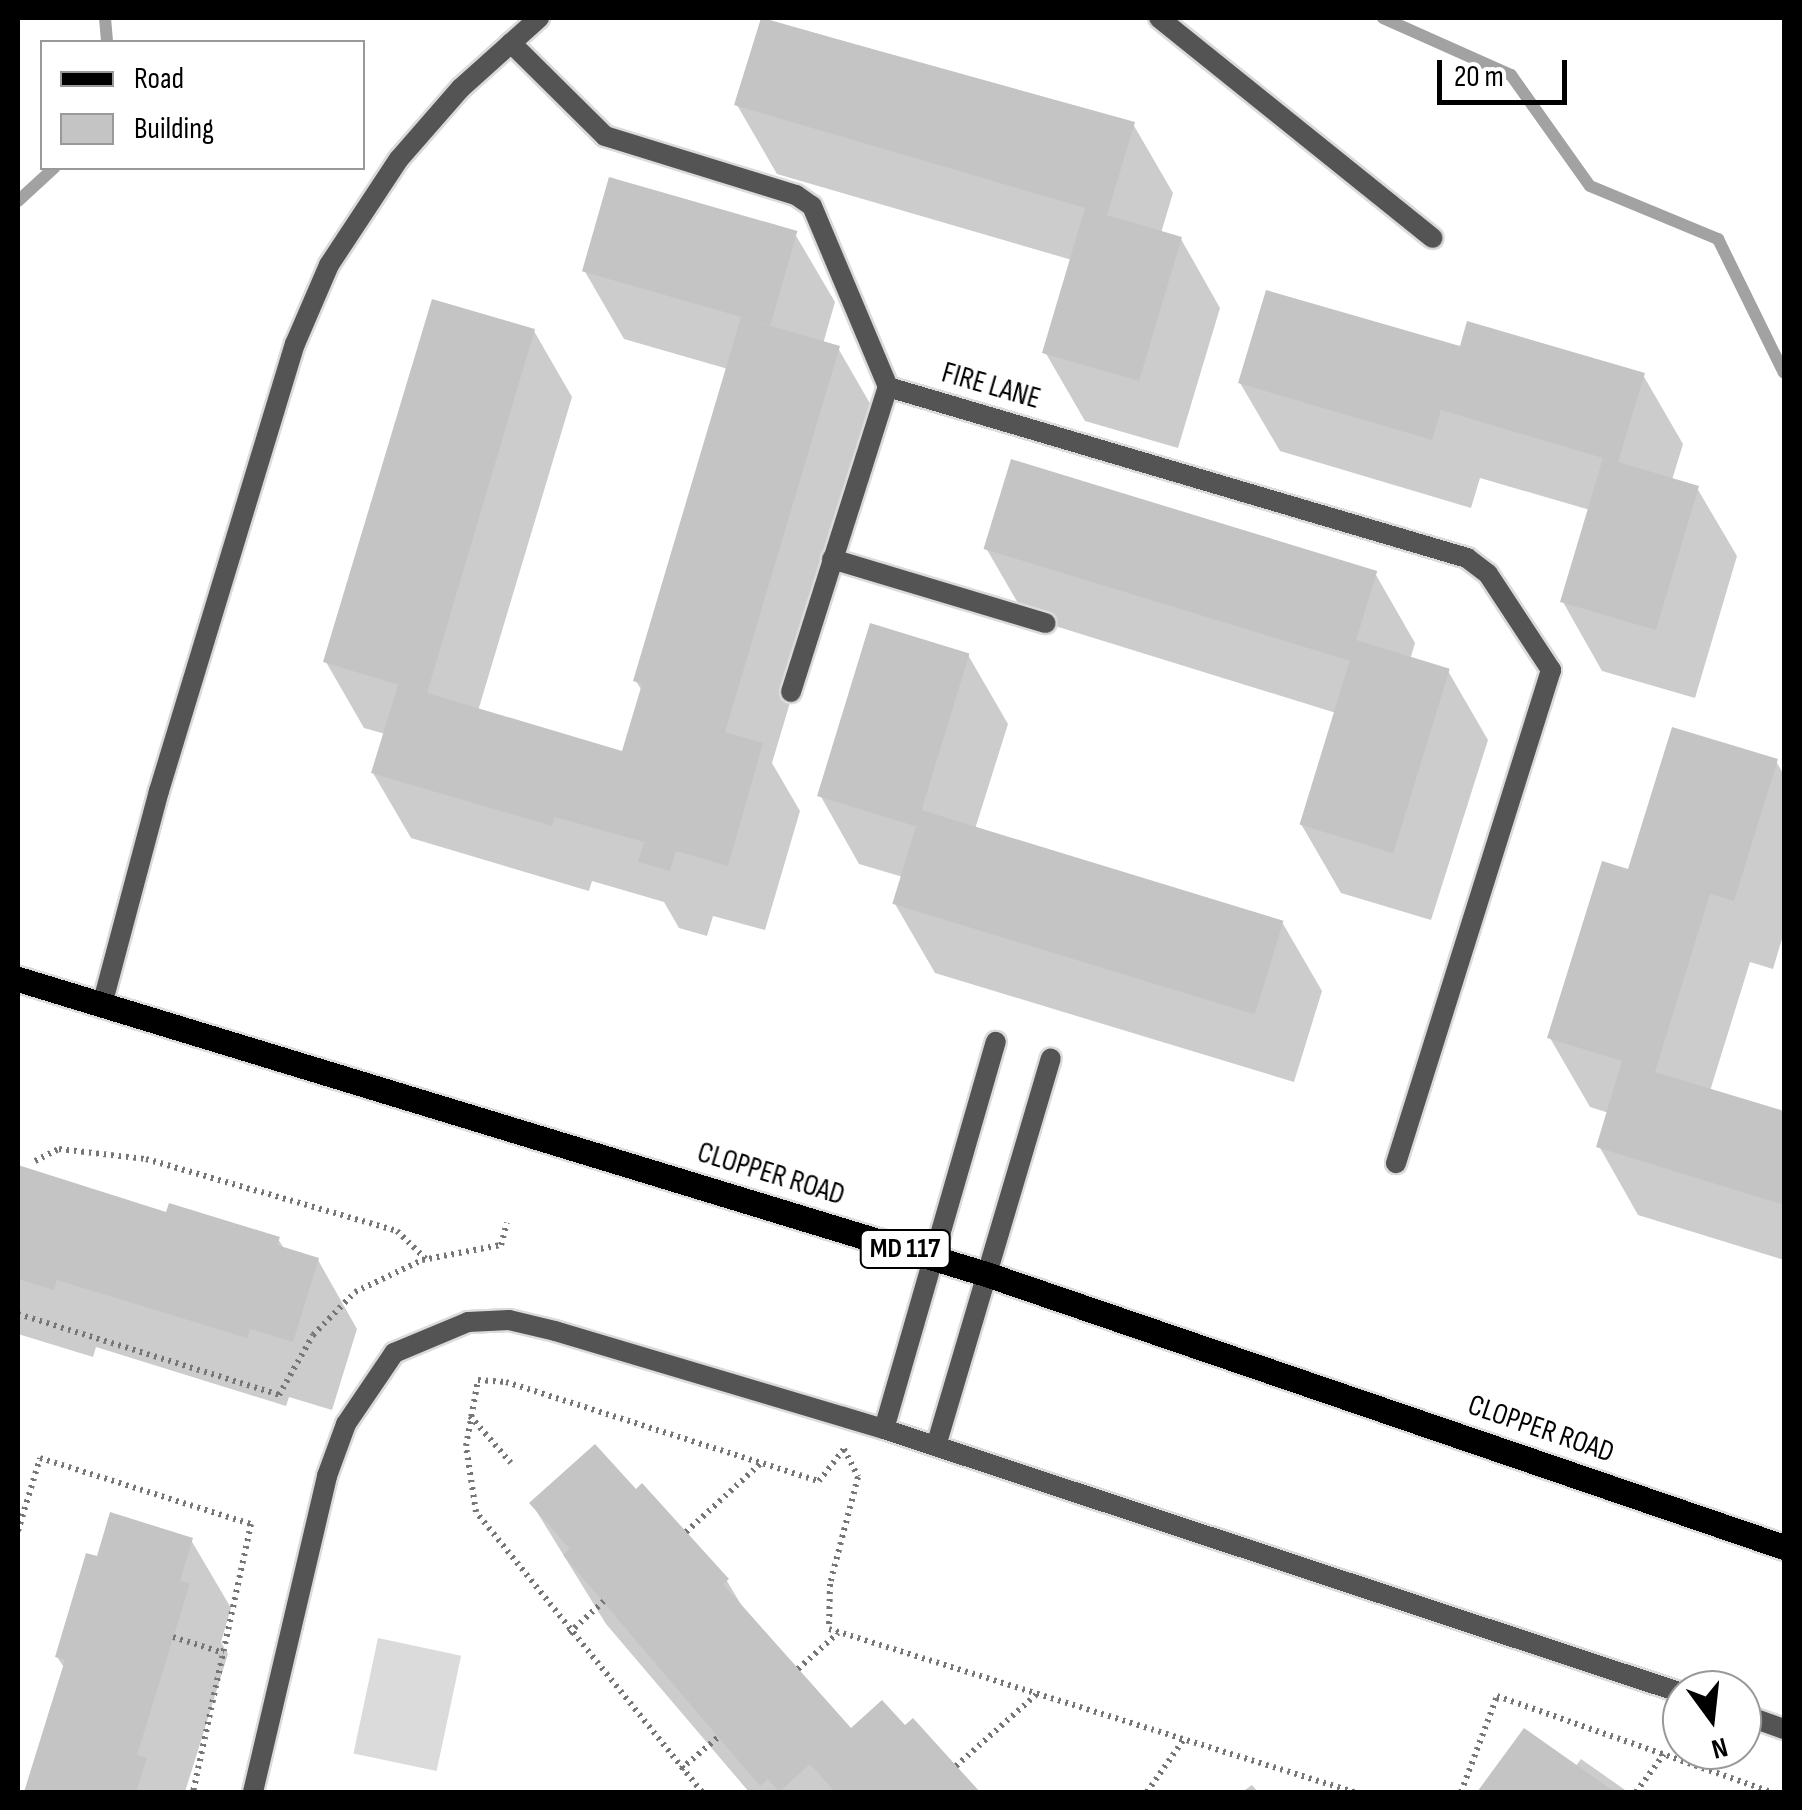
<!DOCTYPE html>
<html>
<head>
<meta charset="utf-8">
<style>
	body { margin:0 }
	#map { position:relative; width:1802px; height:1810px; overflow:hidden; background:#fff; font-family:"Sofia Sans Condensed",sans-serif }
	div>[style] { position:absolute }
	.green>* { inset:0; background:#dbdbdb; transform-origin:0 0 }
	.shadow>* { inset:0; background:#0003 }
	.stream>* { height:12px; margin:-6px; padding:0 6px; transform-origin:6px; border-radius:6px; background:#a2a2a2 }
	.building>* { inset:0; background:#c4c4c4; transform-origin:0 0 }
	.path>* { height:6px; margin-top:-3px; transform-origin:0; background:repeating-linear-gradient(90deg,#767676 0 2.5px,transparent 0 7.5px) }
	.roads { filter:drop-shadow(2px 0 #dbdbdb) drop-shadow(-2px 0 #dbdbdb) drop-shadow(0 2px #dbdbdb) drop-shadow(0 -2px #dbdbdb) }
	.lane>* { height:20px; margin:-10px; padding:0 10px; transform-origin:10px; border-radius:10px; background:#545454 }
	.primary>* { height:25px; margin:-12.5px; padding:0 12.5px; transform-origin:12.5px; border-radius:12.5px; background:#000 }
	span { translate:-50% -50%; white-space:nowrap; text-align:center; line-height:1.15; -webkit-text-stroke:10px #fff; paint-order:stroke }
	.shield-label span { padding:2px 8px; background:#fff; border:2px solid; border-radius:8px; -webkit-text-stroke-width:0 }
	.shield-label { font-size:28px; color:#000; font-weight:700 }
	.street-label { font-size:30px; color:#000 }
	.frame { position:absolute; inset:0; border:20px solid #000; pointer-events:none }
	.legend { position:absolute; left:40px; top:40px; width:325px; height:130px; box-sizing:border-box; background:#fff; border:2px solid #999; margin:0; padding:12px 18px; list-style:none; font-size:30px; color:#000 }
	.legend li { display:flex; align-items:center; gap:20px; height:50px }
	.legend b { width:50px; border:2px solid #999 }
	.north { position:absolute; left:1662px; top:1670px; width:100px; height:100px; box-sizing:border-box; background:#fff; border:2px solid #999; border-radius:50%; rotate:165deg; font-size:28px; font-weight:700; line-height:40px; text-align:center; color:#000 }
	.north::after { content:''; display:block; margin:auto; width:35px; height:45px; background:#000; clip-path:polygon(50% 0,100% 100%,50% 72%,0 100%) }
	.scale { position:absolute; left:1437px; top:60px; width:130px; height:45px; box-sizing:border-box; border:5px solid #000; border-top:0; padding-left:12px; font-size:30px; line-height:35px; white-space:nowrap; color:#000; -webkit-text-stroke:8px #fff; paint-order:stroke }
</style>
</head>
<body>
<div id="map">
	<div class="green">
		<i style="left:378px;top:1638px;width:85px;height:118px;rotate:12deg"></i>
	</div>
	<div class="shadow">
		<i style="clip-path:polygon(763px 18px,1133px 124px,1173px 193px,1161px 233px,1181px 239px,1220px 308px,1178px 448px,1085px 421px,1045px 352px,1072px 260px,777px 174px,737px 105px)"></i>
		<i style="clip-path:polygon(795px 234px,835px 302px,823px 344px,838px 348px,876px 414px,772px 763px,800px 811px,765px 930px,713px 916px,707px 936px,679px 928px,664px 902px,592px 881px,589px 891px,411px 838px,373px 773px,385px 734px,364px 728px,326px 662px,534px 331px,572px 397px,478px 711px,624px 754px,642px 691px,636px 681px,728px 369px,624px 339px,584px 270px)"></i>
		<i style="clip-path:polygon(1462px 350px,1643px 375px,1683px 444px,1672px 480px,1697px 488px,1737px 556px,1695px 698px,1602px 671px,1563px 602px,1590px 510px,1480px 478px,1471px 508px,1280px 451px,1240px 383px)"></i>
		<i style="clip-path:polygon(986px 548px,1376px 575px,1415px 643px,1410px 660px,1448px 671px,1488px 740px,1431px 920px,1341px 893px,1301px 824px,1336px 713px,1026px 617px)"></i>
		<i style="clip-path:polygon(968px 655px,1008px 724px,975px 829px,1282px 922px,1322px 991px,1294px 1082px,935px 973px,895px 904px,903px 877px,859px 864px,820px 795px)"></i>
		<i style="clip-path:polygon(1776px 761px,1784px 775px,1784px 932px,1773px 969px,1750px 962px,1710px 1091px,1784px 1114px,1784px 1260px,1638px 1215px,1599px 1146px,1609px 1113px,1590px 1107px,1550px 1038px,1629px 872px)"></i>
		<i style="clip-path:polygon(18px 1170px,168px 1215px,278px 1239px,285px 1250px,318px 1260px,357px 1329px,332px 1410px,289px 1397px,286px 1406px,96px 1347px,93px 1357px,18px 1334px)"></i>
		<i style="clip-path:polygon(636px 1493px,727px 1581px,746px 1613px,851px 1731px,904px 1728px,913px 1722px,977px 1792px,749px 1792px,606px 1624px,532px 1504px)"></i>
		<i style="clip-path:polygon(191px 1540px,231px 1608px,221px 1642px,228px 1654px,185px 1792px,27px 1792px,65px 1669px,57px 1657px,98px 1559px)"></i>
		<i style="clip-path:polygon(1524px 1732px,1575px 1767px,1581px 1759px,1628px 1792px,1480px 1792px)"></i>
		<i style="clip-path:polygon(1252px 1785px,1258px 1792px,1242px 1792px)"></i>
	</div>
	<div class="stream">
		<i style="left:105px;top:18px;width:24px;rotate:85deg"></i>
		<i style="left:1383px;top:18px;width:140px;rotate:24deg"></i>
		<i style="left:1511px;top:75px;width:136px;rotate:54.6deg"></i>
		<i style="left:1590px;top:186px;width:139px;rotate:22.5deg"></i>
		<i style="left:1718px;top:239px;width:149px;rotate:63.8deg"></i>
		<i style="left:18px;top:201px;width:49px;rotate:-42.5deg"></i>
	</div>
	<div class="building">
		<i style="clip-path:polygon(761px 18px,1135px 122px,1107px 215px,1182px 237px,1139px 381px,1042px 353px,1085px 208px,734px 105px)"></i>
		<i style="left:609px;top:177px;width:196px;height:98px;rotate:16deg"></i>
		<i style="clip-path:polygon(1266px 290px,1460px 346px,1467px 321px,1645px 373px,1618px 462px,1699px 486px,1656px 630px,1560px 602px,1603px 458px,1441px 410px,1432px 440px,1238px 383px)"></i>
		<i style="clip-path:polygon(432px 299px,535px 329px,427px 693px,622px 751px,642px 684px,633px 681px,741px 317px,840px 346px,725px 732px,763px 743px,728px 866px,676px 851px,670px 871px,638px 862px,644px 842px,555px 817px,552px 826px,371px 773px,398px 685px,403px 686px,323px 662px)"></i>
		<i style="left:1011px;top:459px;width:383px;height:94px;rotate:17deg"></i>
		<i style="left:870px;top:623px;width:104px;height:181px;rotate:17deg"></i>
		<i style="left:1356px;top:640px;width:98px;height:193px;rotate:17deg"></i>
		<i style="clip-path:polygon(1672px 727px,1778px 759px,1734px 901px,1710px 894px,1655px 1072px,1784px 1111px,1784px 1205px,1596px 1147px,1622px 1061px,1547px 1038px,1602px 861px,1628px 869px)"></i>
		<i style="left:921px;top:810px;width:379px;height:98px;rotate:17deg"></i>
		<i style="clip-path:polygon(18px 1165px,166px 1212px,169px 1203px,280px 1237px,277px 1245px,319px 1258px,293px 1342px,250px 1329px,247px 1338px,57px 1280px,54px 1290px,18px 1279px)"></i>
		<i style="clip-path:polygon(595px 1444px,636px 1489px,642px 1483px,729px 1579px,723px 1584px,851px 1728px,882px 1700px,905px 1725px,913px 1718px,980px 1792px,835px 1792px,810px 1764px,779px 1792px,768px 1779px,760px 1786px,563px 1555px,570px 1549px,529px 1503px)"></i>
		<i style="clip-path:polygon(110px 1512px,193px 1538px,180px 1581px,190px 1583px,137px 1755px,147px 1758px,136px 1792px,24px 1792px,65px 1660px,55px 1657px,86px 1553px,97px 1556px)"></i>
		<i style="clip-path:polygon(1524px 1728px,1615px 1792px,1477px 1792px)"></i>
	</div>
	<div class="path">
		<i style="left:35px;top:1161px;width:27px;rotate:-27deg"></i>
		<i style="left:59px;top:1149px;width:88px;rotate:6.6deg"></i>
		<i style="left:146px;top:1159px;width:261px;rotate:16deg"></i>
		<i style="left:397px;top:1231px;width:40px;rotate:44deg"></i>
		<i style="left:18px;top:1314px;width:273px;rotate:17.2deg"></i>
		<i style="left:279px;top:1395px;width:69px;rotate:-60.5deg"></i>
		<i style="left:313px;top:1335px;width:60px;rotate:-45.7deg"></i>
		<i style="left:355px;top:1292px;width:74px;rotate:-25.5deg"></i>
		<i style="left:422px;top:1260px;width:80px;rotate:-10.8deg"></i>
		<i style="left:501px;top:1245px;width:23px;rotate:-75deg"></i>
		<i style="left:470px;top:1416px;width:62px;rotate:48.9deg"></i>
		<i style="left:18px;top:1531px;width:76px;rotate:-73.2deg"></i>
		<i style="left:40px;top:1458px;width:221px;rotate:17.4deg"></i>
		<i style="left:251px;top:1524px;width:274px;rotate:102.2deg"></i>
		<i style="left:686px;top:1532px;width:102px;rotate:-42.6deg"></i>
		<i style="left:569px;top:1633px;width:47px;rotate:-42.4deg"></i>
		<i style="left:173px;top:1637px;width:53px;rotate:17.4deg"></i>
		<i style="left:798px;top:1669px;width:54px;rotate:-42deg"></i>
		<i style="left:956px;top:1766px;width:111px;rotate:-41.7deg"></i>
		<i style="left:681px;top:1769px;width:48px;rotate:-40.7deg"></i>
		<i style="left:702px;top:1792px;width:360px;rotate:-128.9deg"></i>
		<i style="left:476px;top:1512px;width:67px;rotate:-98.6deg"></i>
		<i style="left:466px;top:1446px;width:67px;rotate:-79.7deg"></i>
		<i style="left:478px;top:1380px;width:28px;rotate:4deg"></i>
		<i style="left:506px;top:1382px;width:328px;rotate:17.6deg"></i>
		<i style="left:819px;top:1481px;width:41px;rotate:-52deg"></i>
		<i style="left:844px;top:1449px;width:31px;rotate:63deg"></i>
		<i style="left:858px;top:1477px;width:111px;rotate:104.7deg"></i>
		<i style="left:830px;top:1584px;width:45px;rotate:91.3deg"></i>
		<i style="left:829px;top:1629px;width:550px;rotate:17.25deg"></i>
		<i style="left:1147px;top:1792px;width:65px;rotate:-55.1deg"></i>
		<i style="left:1461px;top:1792px;width:103px;rotate:-69.4deg"></i>
		<i style="left:1497px;top:1696px;width:290px;rotate:19.3deg"></i>
		<i style="left:1636px;top:1792px;width:47px;rotate:-53.6deg"></i>
	</div>
	<div class="roads">
		<div class="lane">
			<i style="left:1159px;top:18px;width:351px;rotate:38.8deg"></i>
			<i style="left:511px;top:43px;width:132px;rotate:44.7deg"></i>
			<i style="left:605px;top:136px;width:200px;rotate:17.2deg"></i>
			<i style="left:796px;top:195px;width:19px;rotate:35deg"></i>
			<i style="left:812px;top:206px;width:196px;rotate:67.2deg"></i>
			<i style="left:888px;top:387px;width:604px;rotate:16.45deg"></i>
			<i style="left:1467px;top:558px;width:26px;rotate:37deg"></i>
			<i style="left:1488px;top:574px;width:115px;rotate:56.7deg"></i>
			<i style="left:1551px;top:670px;width:517px;rotate:107.45deg"></i>
			<i style="left:832px;top:559px;width:223px;rotate:16.7deg"></i>
			<i style="left:791px;top:692px;width:320px;rotate:-72.4deg"></i>
			<i style="left:102px;top:1005px;width:221px;rotate:-75.1deg"></i>
			<i style="left:159px;top:791px;width:467px;rotate:-73.1deg"></i>
			<i style="left:295px;top:344px;width:86px;rotate:-66.7deg"></i>
			<i style="left:329px;top:265px;width:127px;rotate:-56.6deg"></i>
			<i style="left:399px;top:159px;width:94px;rotate:-48.9deg"></i>
			<i style="left:461px;top:88px;width:105px;rotate:-41.9deg"></i>
			<i style="left:884px;top:1429px;width:403px;rotate:-73.9deg"></i>
			<i style="left:936px;top:1446px;width:404px;rotate:-73.5deg"></i>
			<i style="left:1742px;top:1714px;width:45px;rotate:19.7deg"></i>
			<i style="left:253px;top:1792px;width:325px;rotate:-76.8deg"></i>
			<i style="left:327px;top:1476px;width:55px;rotate:-69.9deg"></i>
			<i style="left:346px;top:1424px;width:86px;rotate:-55.9deg"></i>
			<i style="left:394px;top:1353px;width:80px;rotate:-22.7deg"></i>
			<i style="left:468px;top:1322px;width:41px;rotate:-2.8deg"></i>
			<i style="left:509px;top:1320px;width:47px;rotate:13.4deg"></i>
			<i style="left:555px;top:1331px;width:343px;rotate:16.6deg"></i>
			<i style="left:884px;top:1429px;width:841px;rotate:18.31deg"></i>
		</div>
		<div class="primary">
			<i style="left:18px;top:979px;width:1012px;rotate:16.95deg"></i>
			<i style="left:986px;top:1274px;width:843px;rotate:18.89deg"></i>
		</div>
	</div>
	<div class="shield-label">
		<span style="left:905px;top:1249px">MD 117</span>
	</div>
	<div class="street-label">
		<span style="left:991px;top:386px;rotate:16deg">FIRE LANE</span>
		<span style="left:771px;top:1174px;rotate:17deg">CLOPPER ROAD</span>
		<span style="left:1541px;top:1429px;rotate:19deg">CLOPPER ROAD</span>
	</div>
	<div class="frame"></div>
	<ul class="legend">
	<li><b style="height:12px;background:#000"></b>Road</li>
	<li><b style="height:28px;background:#c4c4c4"></b>Building</li>
	</ul>
	<div class="north">N</div>
	<div class="scale">20 m</div>
</div>
</body>
</html>
